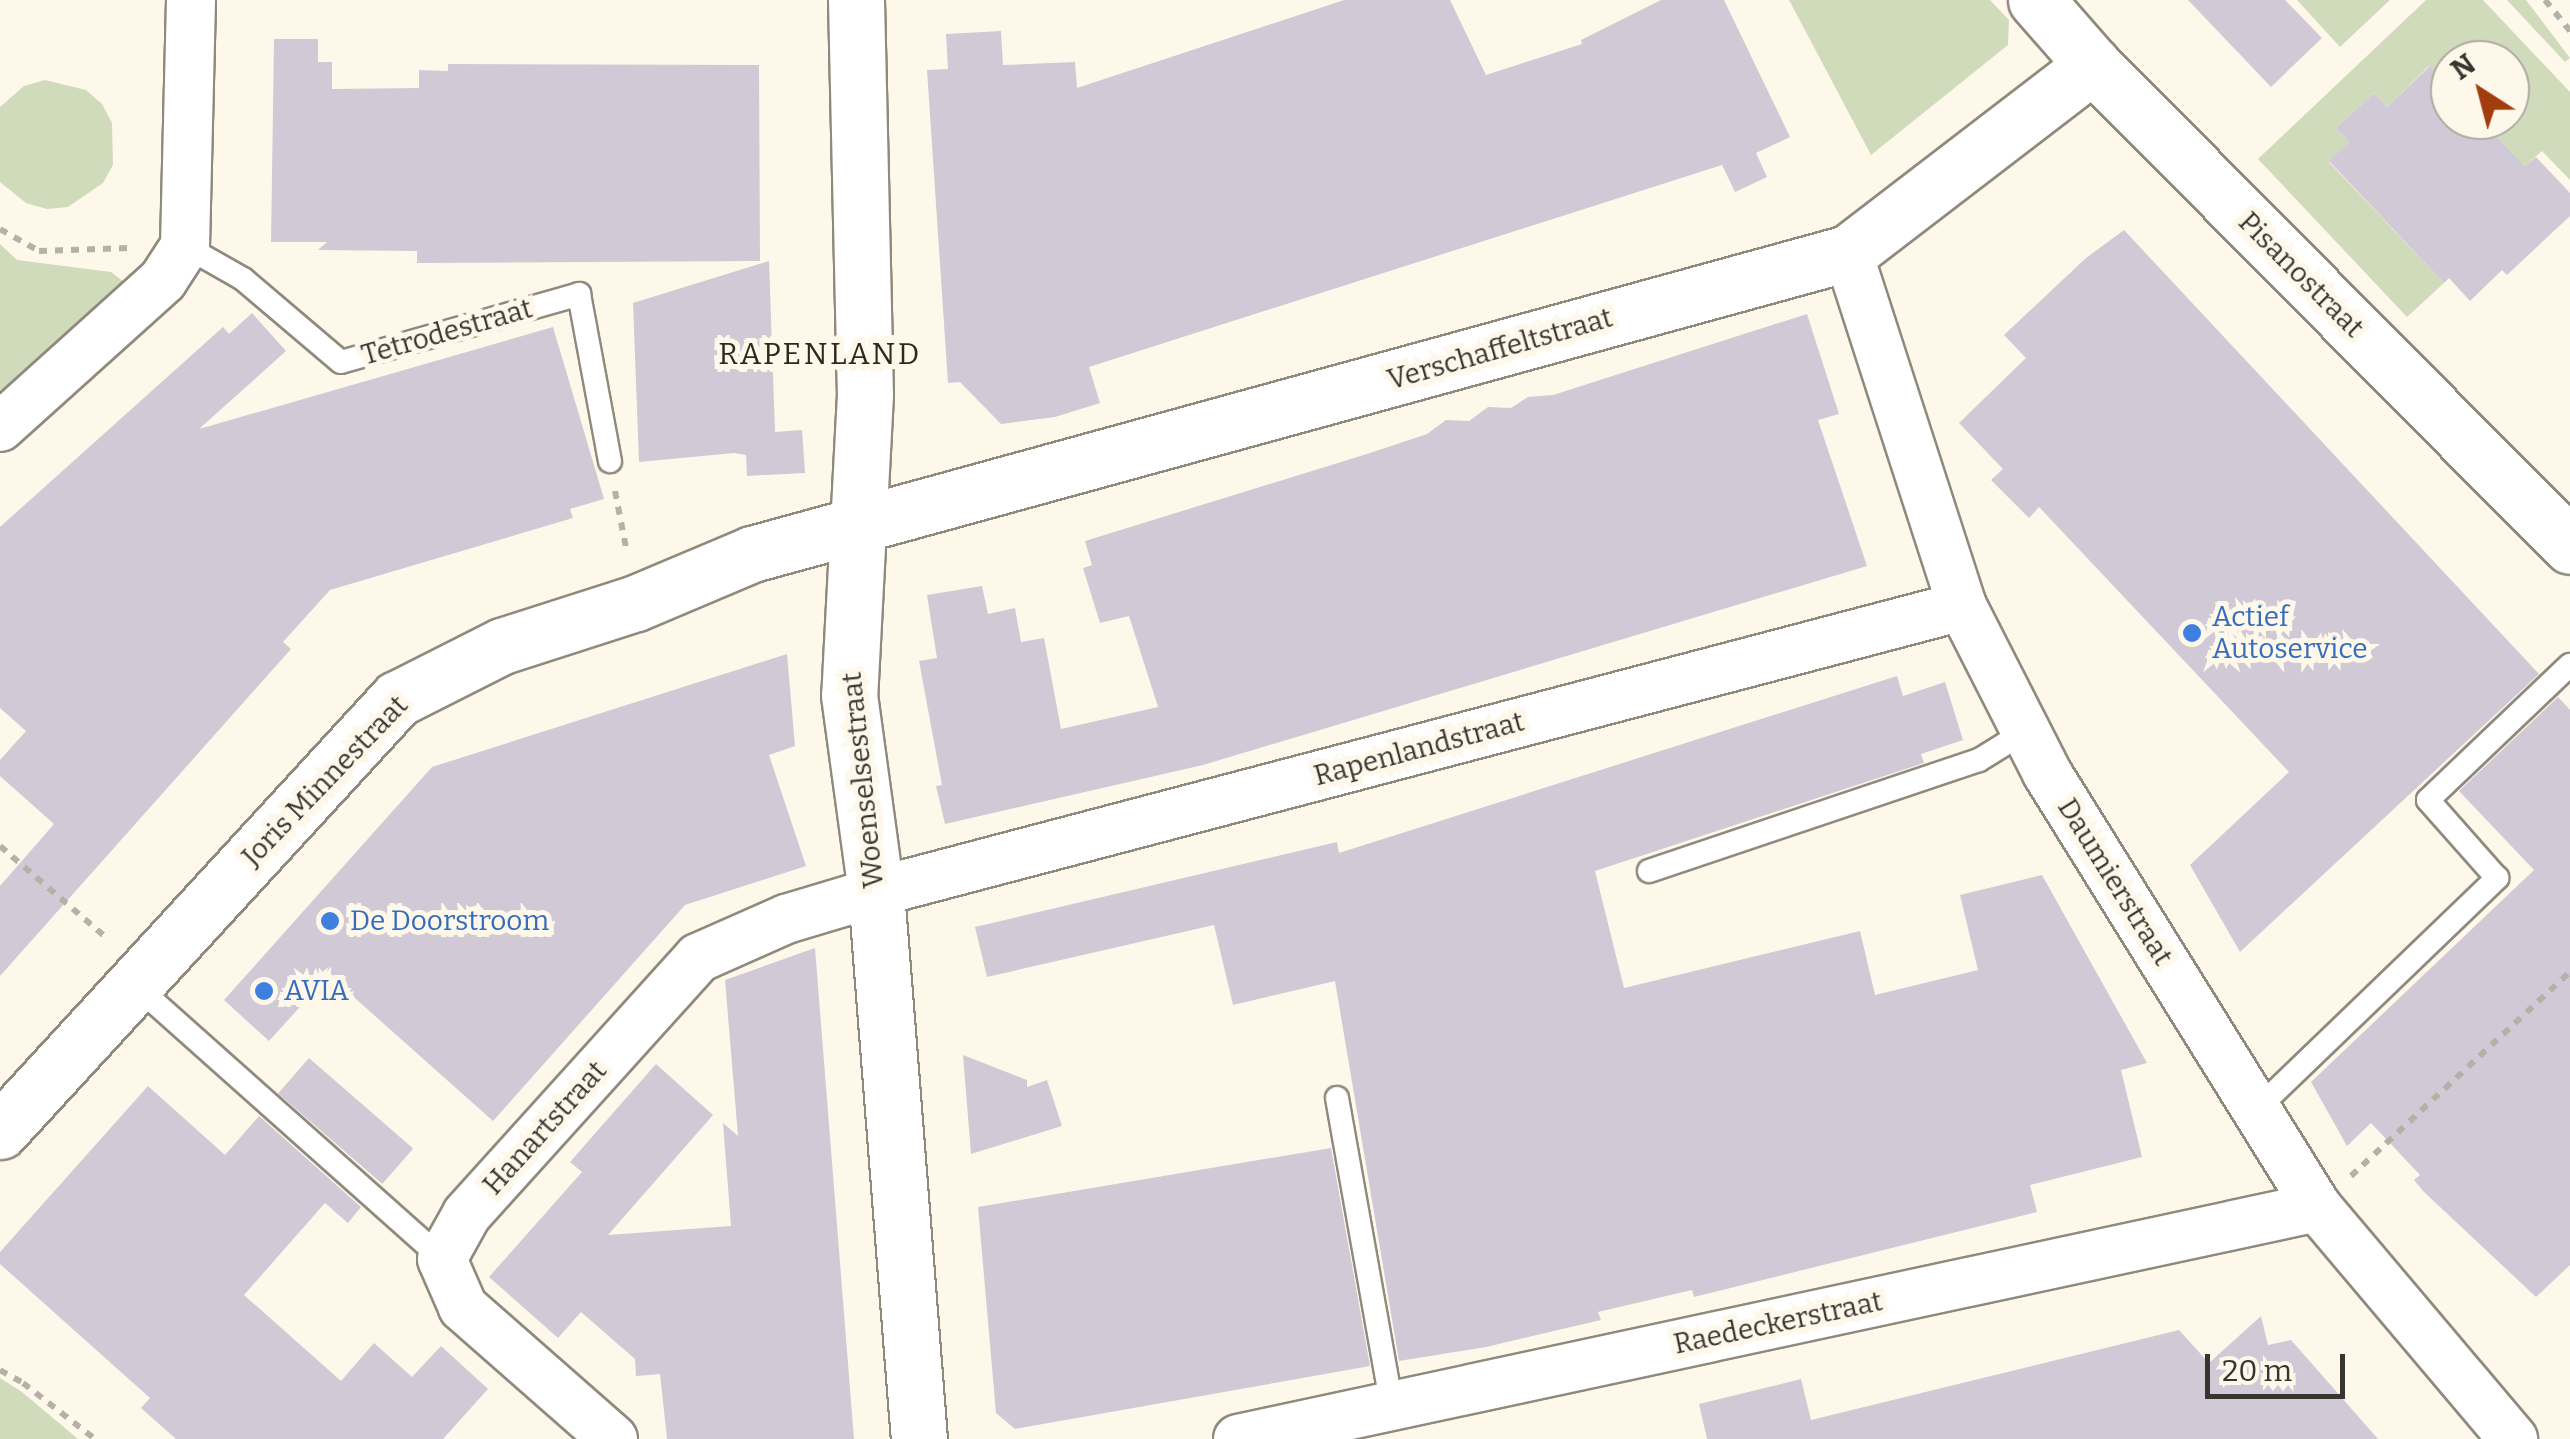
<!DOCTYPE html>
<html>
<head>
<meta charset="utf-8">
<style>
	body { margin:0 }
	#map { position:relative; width:2570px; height:1439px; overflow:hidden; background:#fef8ea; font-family:Bitter,serif }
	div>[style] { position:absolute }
	.green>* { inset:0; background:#d0dbbc }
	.building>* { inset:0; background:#d1c9d6; transform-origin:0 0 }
	.path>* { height:6px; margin-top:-3px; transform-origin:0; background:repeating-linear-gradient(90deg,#b6b1a7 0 8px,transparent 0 16px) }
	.roads { filter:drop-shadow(2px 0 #908a7e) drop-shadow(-2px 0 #908a7e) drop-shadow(0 2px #908a7e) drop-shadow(0 -2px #908a7e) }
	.service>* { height:22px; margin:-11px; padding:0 11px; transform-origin:11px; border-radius:11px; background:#fff }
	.minor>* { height:48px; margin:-24px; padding:0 24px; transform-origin:24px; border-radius:24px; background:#fff }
	.tertiary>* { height:55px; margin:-27.5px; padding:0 27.5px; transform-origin:27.5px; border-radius:27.5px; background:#fff }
	.dots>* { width:28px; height:28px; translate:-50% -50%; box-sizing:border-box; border:5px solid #fef8ea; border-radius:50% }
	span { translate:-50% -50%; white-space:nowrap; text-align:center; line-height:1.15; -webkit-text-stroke:10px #fef8ea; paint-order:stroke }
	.street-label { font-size:28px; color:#373530 }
	.shop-label { font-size:28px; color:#366cbe }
	.left { translate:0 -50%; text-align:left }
	.neighbourhood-label { font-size:30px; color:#2e291f; letter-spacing:2.5px }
	.north { position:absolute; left:2430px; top:40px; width:100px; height:100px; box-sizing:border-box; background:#fef8ea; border:2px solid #aeaaa0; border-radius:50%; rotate:324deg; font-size:28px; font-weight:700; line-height:40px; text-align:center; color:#373530 }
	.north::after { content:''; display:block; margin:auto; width:35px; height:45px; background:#a23d0d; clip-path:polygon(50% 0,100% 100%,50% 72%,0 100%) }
	.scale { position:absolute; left:2205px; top:1354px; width:140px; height:45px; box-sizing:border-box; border:5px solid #373530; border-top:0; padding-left:12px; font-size:30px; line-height:35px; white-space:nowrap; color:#373530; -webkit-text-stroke:8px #fef8ea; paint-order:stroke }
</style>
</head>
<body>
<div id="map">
	<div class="green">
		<i style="clip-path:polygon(1789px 0,1990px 0,2009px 20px,2008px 45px,1871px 155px)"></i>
		<i style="clip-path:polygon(2297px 0,2390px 0,2340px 47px)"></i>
		<i style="clip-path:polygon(2426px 0,2483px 0,2570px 92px,2570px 180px,2542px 151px,2525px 166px,2481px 120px,2510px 120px,2510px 60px,2450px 60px,2450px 88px,2429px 66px,2387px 107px,2374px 93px,2336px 128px,2349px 142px,2329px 162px,2444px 283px,2407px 317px,2258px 159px)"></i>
		<i style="clip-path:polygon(2507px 0,2526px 0,2570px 58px,2565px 62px)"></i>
		<i style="clip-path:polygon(45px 80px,86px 90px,102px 104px,112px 123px,113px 165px,103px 183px,68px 207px,47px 209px,26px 203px,0 182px,0 107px,24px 86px)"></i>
		<i style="clip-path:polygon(0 244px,17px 260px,111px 272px,132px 288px,0 406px)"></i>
		<i style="clip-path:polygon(0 1378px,22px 1392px,78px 1439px,0 1439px)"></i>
	</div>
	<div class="building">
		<i style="clip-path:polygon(1344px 0,1450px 0,1486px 75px,1582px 44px,1581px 40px,1661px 0,1724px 0,1790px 137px,1756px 153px,1767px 177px,1735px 192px,1722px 165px,1089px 367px,1100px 403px,1055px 417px,1001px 424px,960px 382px,948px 383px,927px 70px,948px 69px,946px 34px,1001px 31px,1003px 65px,1075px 62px,1077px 88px)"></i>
		<i style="clip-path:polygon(2188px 0,2285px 0,2322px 38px,2271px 87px)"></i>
		<i style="clip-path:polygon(274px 39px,318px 39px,318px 62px,332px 62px,332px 89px,419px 88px,419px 70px,448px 71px,448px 64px,759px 65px,760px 261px,417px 263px,417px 251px,318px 250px,327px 242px,271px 242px)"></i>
		<i style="clip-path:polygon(2430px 66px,2450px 88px,2450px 120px,2481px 120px,2525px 166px,2536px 157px,2570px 193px,2570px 216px,2507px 275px,2502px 270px,2470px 301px,2449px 278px,2444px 283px,2329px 161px,2349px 142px,2336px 128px,2374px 93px,2387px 107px)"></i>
		<i style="clip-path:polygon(2124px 230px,2539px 674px,2240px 952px,2190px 865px,2289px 772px,2039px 507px,2029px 518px,1991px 480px,2003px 469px,1959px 423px,2026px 358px,2004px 335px,2086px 258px)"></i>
		<i style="clip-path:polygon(769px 261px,775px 432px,802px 430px,805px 473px,747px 476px,746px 455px,734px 453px,639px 462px,633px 303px)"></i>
		<i style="clip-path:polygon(252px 313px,286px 351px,199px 429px,553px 327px,604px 499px,570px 509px,573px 518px,330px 590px,283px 642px,291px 649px,0 976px,0 886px,54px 824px,0 776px,0 760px,26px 731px,0 708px,0 527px,223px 327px,229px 334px)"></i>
		<i style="clip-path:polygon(1807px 314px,1839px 414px,1818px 420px,1867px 566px,1203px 765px,945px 824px,936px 786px,942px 785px,919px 661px,937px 658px,927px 595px,982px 586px,988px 614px,1015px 608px,1021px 642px,1044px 638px,1061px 729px,1158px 707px,1129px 616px,1100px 623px,1083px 568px,1092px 565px,1085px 541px,1370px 453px,1427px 434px,1446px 420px,1469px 421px,1488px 407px,1511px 408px,1528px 397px,1553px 395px)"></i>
		<i style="clip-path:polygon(787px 654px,795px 746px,769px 755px,806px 866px,685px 905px,493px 1121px,329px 975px,269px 1041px,224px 1000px,432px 767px)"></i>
		<i style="clip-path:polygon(1897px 676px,1903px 696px,1945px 682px,1963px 740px,1921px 754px,1924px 763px,1595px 871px,1624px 988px,1860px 931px,1875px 995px,1978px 970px,1960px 895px,2042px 875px,2147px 1063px,2121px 1070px,2142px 1157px,2030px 1185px,2037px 1212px,1694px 1297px,1692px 1290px,1598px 1312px,1601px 1320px,1486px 1347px,1399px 1361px,1335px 981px,1233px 1005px,1214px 925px,987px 977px,975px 927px,1337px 842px,1339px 853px)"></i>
		<i style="clip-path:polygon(2558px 697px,2570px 710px,2570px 1265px,2536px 1297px,2423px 1191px,2414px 1180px,2420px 1175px,2371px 1123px,2347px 1146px,2311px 1082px,2534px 870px,2459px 791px)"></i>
		<i style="clip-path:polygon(815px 948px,854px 1439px,667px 1439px,660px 1374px,636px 1376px,635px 1359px,581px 1312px,558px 1338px,489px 1277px,582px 1172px,570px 1162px,656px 1064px,713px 1115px,608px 1235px,731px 1226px,723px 1123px,738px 1136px,725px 980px)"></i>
		<i style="clip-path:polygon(963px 1055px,1027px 1080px,1027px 1087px,1047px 1080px,1062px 1126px,971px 1154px)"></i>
		<i style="left:309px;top:1058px;width:138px;height:47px;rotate:41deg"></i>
		<i style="clip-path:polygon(148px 1086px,225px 1155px,259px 1116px,361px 1207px,348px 1223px,325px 1203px,244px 1295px,341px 1381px,374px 1343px,412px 1377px,441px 1346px,488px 1389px,443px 1439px,176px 1439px,141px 1408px,150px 1398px,0 1264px,0 1252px)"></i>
		<i style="clip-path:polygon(1331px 1148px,1370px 1366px,1015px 1429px,996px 1413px,978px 1207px)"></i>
		<i style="clip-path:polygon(2261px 1316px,2268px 1345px,2291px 1340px,2378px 1439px,1707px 1439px,1699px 1404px,1801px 1379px,1811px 1420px,2179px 1330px,2209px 1363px)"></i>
	</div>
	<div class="path">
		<i style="left:2545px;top:0;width:40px;rotate:51deg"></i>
		<i style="left:0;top:229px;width:45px;rotate:29.4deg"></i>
		<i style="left:39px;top:251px;width:90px;rotate:-1.9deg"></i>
		<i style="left:615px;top:491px;width:63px;rotate:79deg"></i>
		<i style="left:0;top:846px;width:144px;rotate:40.8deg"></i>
		<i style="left:2351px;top:1176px;width:299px;rotate:-43deg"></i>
		<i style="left:0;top:1370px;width:26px;rotate:29deg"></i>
		<i style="left:23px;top:1383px;width:91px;rotate:37.9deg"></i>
	</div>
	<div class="roads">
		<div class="service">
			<i style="left:185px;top:246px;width:67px;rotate:29.6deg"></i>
			<i style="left:243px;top:279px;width:128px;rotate:40.3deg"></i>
			<i style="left:341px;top:362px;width:248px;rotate:-15.9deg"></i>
			<i style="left:579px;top:294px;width:170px;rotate:79.5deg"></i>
			<i style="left:1649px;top:871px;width:348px;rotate:-18.6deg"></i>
			<i style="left:1979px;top:760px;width:55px;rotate:-31.7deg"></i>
			<i style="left:135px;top:985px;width:411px;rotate:41.7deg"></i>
			<i style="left:1337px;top:1098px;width:313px;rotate:79.9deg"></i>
			<i style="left:2256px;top:1110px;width:335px;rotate:-43.9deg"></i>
			<i style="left:2497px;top:878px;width:104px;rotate:-131.5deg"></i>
			<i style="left:2428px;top:800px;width:196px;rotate:-43.6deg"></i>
		</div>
		<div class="minor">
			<i style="left:1848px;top:253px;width:371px;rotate:72.1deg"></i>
			<i style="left:1962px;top:606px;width:187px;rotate:63deg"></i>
			<i style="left:2047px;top:773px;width:511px;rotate:58.11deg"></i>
			<i style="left:2317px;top:1207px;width:304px;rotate:49.8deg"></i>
			<i style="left:0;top:427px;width:219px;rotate:-42deg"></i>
			<i style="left:163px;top:280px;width:40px;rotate:-57.1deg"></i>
			<i style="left:185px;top:246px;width:246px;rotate:-88.6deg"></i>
			<i style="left:613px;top:1439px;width:200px;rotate:-138.7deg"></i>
			<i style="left:463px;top:1307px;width:52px;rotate:-113.6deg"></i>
			<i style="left:442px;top:1259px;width:51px;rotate:-60.9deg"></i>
			<i style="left:467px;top:1214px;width:345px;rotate:-47.9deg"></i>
			<i style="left:698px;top:958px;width:96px;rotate:-23.9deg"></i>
			<i style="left:786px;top:919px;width:94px;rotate:-16.7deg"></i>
			<i style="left:876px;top:892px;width:1123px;rotate:-14.75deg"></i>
			<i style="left:1238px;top:1439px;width:1104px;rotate:-12.13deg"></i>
		</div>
		<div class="tertiary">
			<i style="left:856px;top:0;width:394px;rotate:88.7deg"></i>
			<i style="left:865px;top:394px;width:301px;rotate:93deg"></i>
			<i style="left:849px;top:695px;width:199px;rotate:82.2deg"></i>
			<i style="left:876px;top:892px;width:549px;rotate:85.51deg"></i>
			<i style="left:2036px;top:0;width:86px;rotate:48.8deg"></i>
			<i style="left:2093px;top:65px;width:677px;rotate:45.24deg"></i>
			<i style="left:0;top:1131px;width:587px;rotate:-47.42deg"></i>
			<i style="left:397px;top:699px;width:118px;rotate:-26.8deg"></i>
			<i style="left:502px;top:646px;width:141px;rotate:-17.8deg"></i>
			<i style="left:636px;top:603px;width:126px;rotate:-22.9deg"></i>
			<i style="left:752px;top:554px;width:1137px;rotate:-15.36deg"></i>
			<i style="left:1848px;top:253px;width:309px;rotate:-37.5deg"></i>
		</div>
	</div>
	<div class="dots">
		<i style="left:2192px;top:633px;background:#3f7fe0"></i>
		<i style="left:330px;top:921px;background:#3f7fe0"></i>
		<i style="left:264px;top:991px;background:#3f7fe0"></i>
	</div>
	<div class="street-label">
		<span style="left:2301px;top:275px;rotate:45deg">Pisanostraat</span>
		<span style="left:447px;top:332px;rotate:-16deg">Tetrodestraat</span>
		<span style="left:1500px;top:349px;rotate:-16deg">Verschaffeltstraat</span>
		<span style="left:1419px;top:749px;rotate:-15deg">Rapenlandstraat</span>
		<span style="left:863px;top:780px;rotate:-96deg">Woenselsestraat</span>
		<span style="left:325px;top:781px;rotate:-46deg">Joris Minnestraat</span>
		<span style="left:2115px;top:882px;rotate:58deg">Daumierstraat</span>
		<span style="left:545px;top:1128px;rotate:-48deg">Hanartstraat</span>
		<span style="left:1778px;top:1323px;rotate:-12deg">Raedeckerstraat</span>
	</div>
	<div class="shop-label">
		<span class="left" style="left:2212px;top:633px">Actief<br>Autoservice</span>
		<span class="left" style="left:350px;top:921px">De Doorstroom</span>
		<span class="left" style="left:284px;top:991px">AVIA</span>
	</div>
	<div class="neighbourhood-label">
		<span style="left:820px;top:354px">RAPENLAND</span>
	</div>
	<div class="north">N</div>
	<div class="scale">20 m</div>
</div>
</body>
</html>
